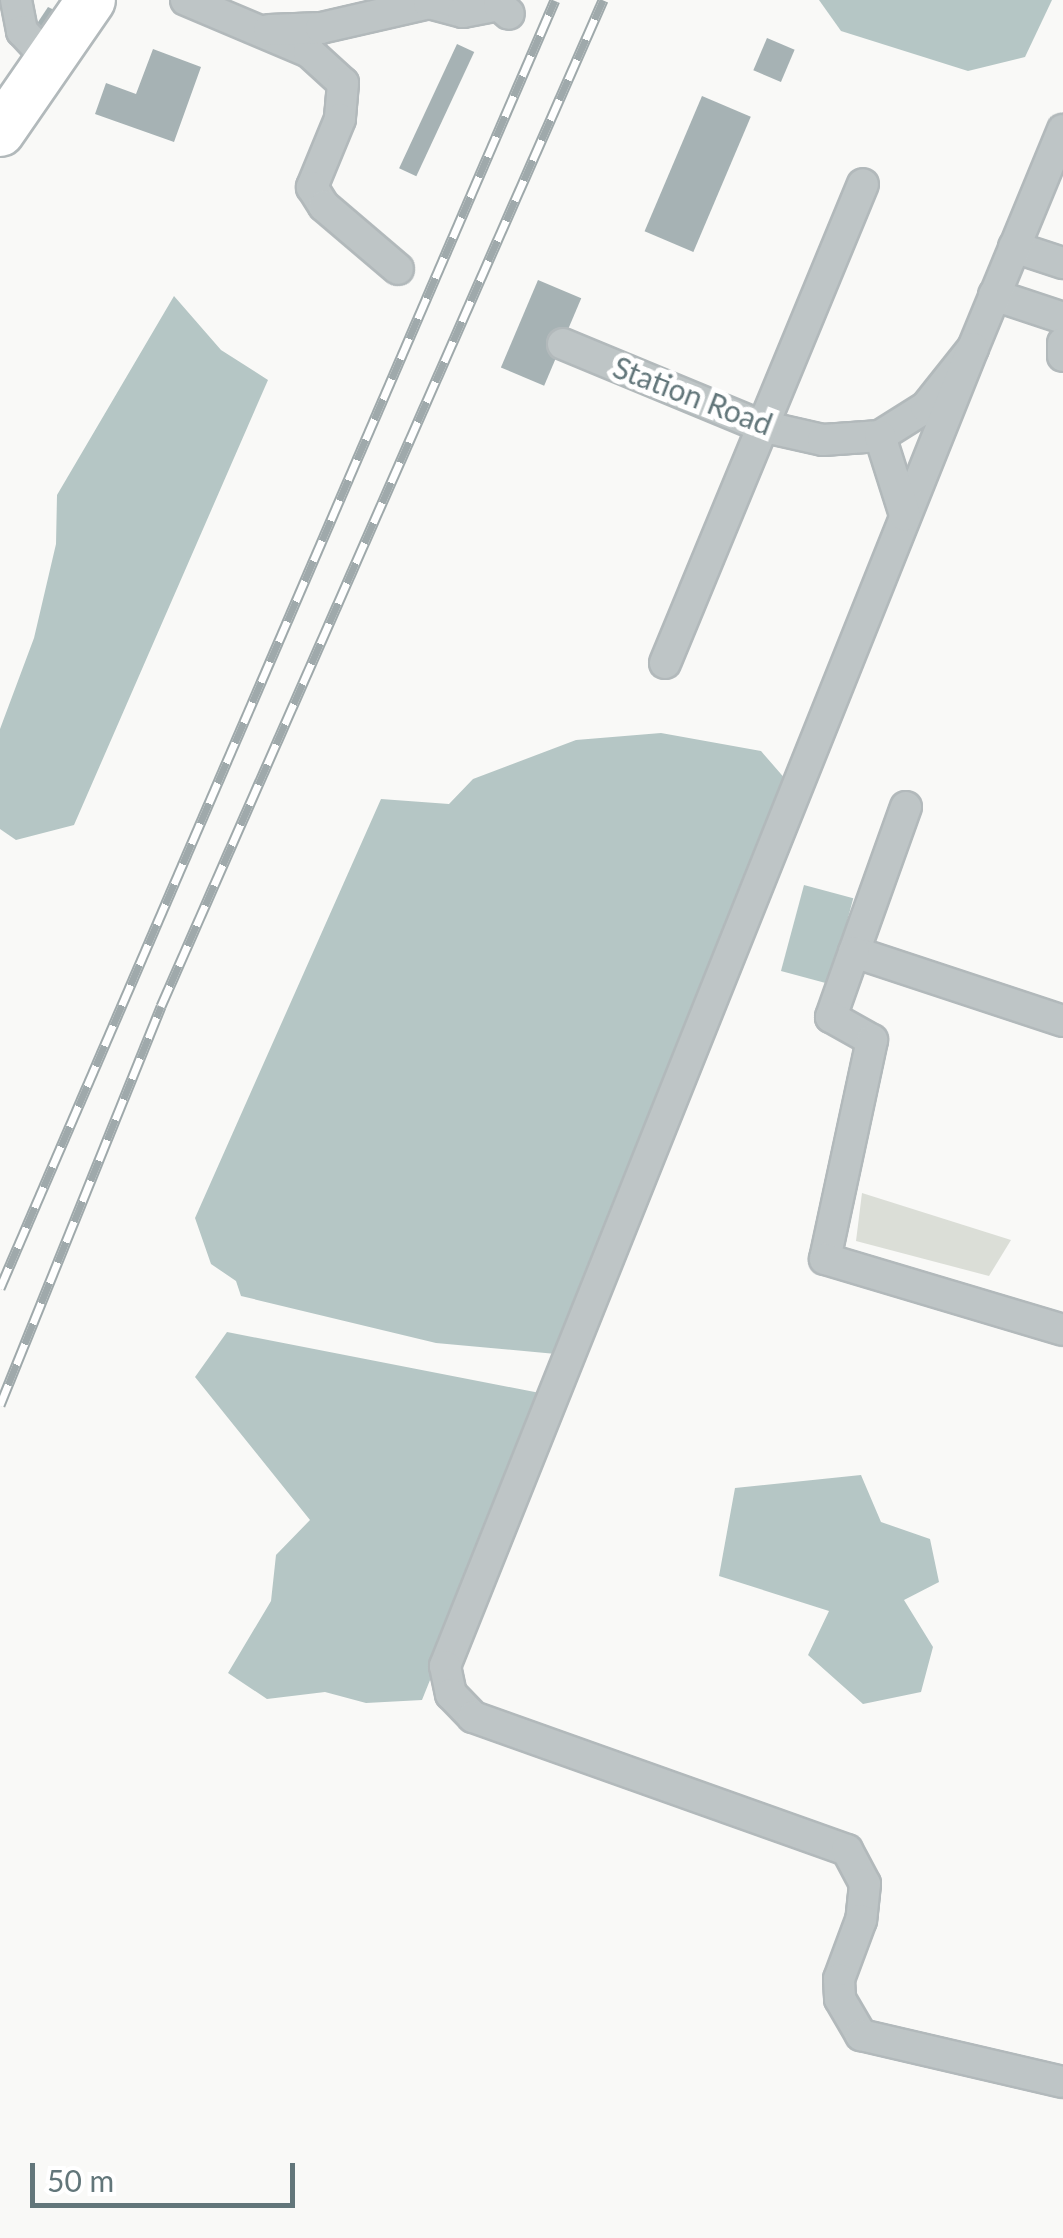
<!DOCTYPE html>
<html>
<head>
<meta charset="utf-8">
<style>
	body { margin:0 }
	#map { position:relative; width:1063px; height:2238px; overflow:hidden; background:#f9f9f7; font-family:Lato,sans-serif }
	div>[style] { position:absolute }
	.green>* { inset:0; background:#dbded7 }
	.water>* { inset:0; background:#b5c6c5; transform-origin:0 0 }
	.building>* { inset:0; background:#a6b2b4; transform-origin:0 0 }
	.roads { filter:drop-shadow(2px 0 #b2b9bb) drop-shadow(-2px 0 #b2b9bb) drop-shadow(0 2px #b2b9bb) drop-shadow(0 -2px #b2b9bb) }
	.street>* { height:30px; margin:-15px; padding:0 15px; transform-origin:15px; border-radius:15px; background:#bec5c6 }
	.primary>* { height:48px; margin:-24px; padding:0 24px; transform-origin:24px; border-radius:24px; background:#fff }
	.rail>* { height:11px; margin-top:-5.5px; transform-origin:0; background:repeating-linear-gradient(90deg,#fff 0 22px,#9fa9ab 0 44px); box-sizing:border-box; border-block:2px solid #9fa9ab }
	span { translate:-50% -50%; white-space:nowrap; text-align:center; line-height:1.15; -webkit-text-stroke:10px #fff; paint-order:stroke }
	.street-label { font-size:30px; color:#62767a }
	.scale { position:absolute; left:30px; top:2163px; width:265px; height:45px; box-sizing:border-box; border:5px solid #62767a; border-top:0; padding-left:12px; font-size:30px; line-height:35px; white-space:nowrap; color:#62767a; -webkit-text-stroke:8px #fff; paint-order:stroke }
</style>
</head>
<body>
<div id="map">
	<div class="green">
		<i style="clip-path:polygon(862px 1193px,1011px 1240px,989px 1276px,856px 1241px)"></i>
	</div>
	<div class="water">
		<i style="clip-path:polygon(819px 0,1052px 0,1025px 57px,968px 71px,841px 31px)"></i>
		<i style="clip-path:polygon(174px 296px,221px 350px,268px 380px,74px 825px,16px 840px,0 829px,0 729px,34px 638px,56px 544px,57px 495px)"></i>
		<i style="clip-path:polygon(661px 733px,761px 751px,787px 781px,556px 1354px,436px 1343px,241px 1296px,236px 1281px,211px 1264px,195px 1218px,381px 799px,449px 804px,473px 779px,576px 740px)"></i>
		<i style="left:804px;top:885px;width:51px;height:89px;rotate:15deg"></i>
		<i style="clip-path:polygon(227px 1332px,545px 1394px,422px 1700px,366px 1703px,325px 1692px,267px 1699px,228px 1673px,271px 1601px,276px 1555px,310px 1520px,195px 1377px)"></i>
		<i style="clip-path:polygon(861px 1475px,881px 1522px,930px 1539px,939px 1582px,904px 1600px,933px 1647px,921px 1692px,863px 1704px,808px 1655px,829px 1611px,719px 1576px,735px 1488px)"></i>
	</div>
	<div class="building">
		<i style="clip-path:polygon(48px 7px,71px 18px,59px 36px,36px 25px)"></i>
		<i style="left:767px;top:38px;width:30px;height:35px;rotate:23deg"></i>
		<i style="left:457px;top:44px;width:19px;height:137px;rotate:25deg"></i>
		<i style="clip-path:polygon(153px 49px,201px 67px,174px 142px,95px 114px,106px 83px,136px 94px)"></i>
		<i style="left:702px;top:96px;width:53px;height:147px;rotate:23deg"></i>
		<i style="left:538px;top:280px;width:47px;height:95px;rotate:23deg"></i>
	</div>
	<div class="roads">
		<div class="street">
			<i style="left:16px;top:0;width:32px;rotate:79deg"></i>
			<i style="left:22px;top:31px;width:41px;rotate:47deg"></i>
			<i style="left:186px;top:0;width:134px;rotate:22.9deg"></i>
			<i style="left:309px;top:52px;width:46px;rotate:42.4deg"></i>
			<i style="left:343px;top:83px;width:36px;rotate:95deg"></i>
			<i style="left:340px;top:119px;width:74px;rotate:112.4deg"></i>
			<i style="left:312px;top:187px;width:22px;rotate:58deg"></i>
			<i style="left:324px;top:206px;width:97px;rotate:40.4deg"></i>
			<i style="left:269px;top:30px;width:52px;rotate:-2.2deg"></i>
			<i style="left:321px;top:28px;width:111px;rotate:-13deg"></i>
			<i style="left:429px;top:3px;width:35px;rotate:15deg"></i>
			<i style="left:463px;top:12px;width:37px;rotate:-11deg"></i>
			<i style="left:499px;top:5px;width:13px;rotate:42deg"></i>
			<i style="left:1014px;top:247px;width:52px;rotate:18.1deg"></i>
			<i style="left:994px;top:295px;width:73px;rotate:18.4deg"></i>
			<i style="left:1063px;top:343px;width:13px;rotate:90deg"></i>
			<i style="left:563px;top:344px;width:214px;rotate:22.5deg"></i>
			<i style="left:761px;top:426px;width:64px;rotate:12.7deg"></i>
			<i style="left:823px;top:440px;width:57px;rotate:-4deg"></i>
			<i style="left:880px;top:436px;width:54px;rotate:-32.2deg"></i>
			<i style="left:926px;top:407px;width:75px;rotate:-51.5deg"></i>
			<i style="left:973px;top:348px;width:236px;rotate:-67.6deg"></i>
			<i style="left:973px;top:348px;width:1420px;rotate:111.83deg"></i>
			<i style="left:445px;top:1666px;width:29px;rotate:78deg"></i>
			<i style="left:451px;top:1694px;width:32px;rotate:46deg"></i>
			<i style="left:473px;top:1717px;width:397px;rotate:19.6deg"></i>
			<i style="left:847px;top:1850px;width:38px;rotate:62deg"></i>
			<i style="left:865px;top:1884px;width:36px;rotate:96deg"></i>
			<i style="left:861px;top:1920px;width:63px;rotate:110.4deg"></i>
			<i style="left:839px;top:1979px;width:20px;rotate:87deg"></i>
			<i style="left:840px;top:1999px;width:42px;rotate:59.7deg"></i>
			<i style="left:861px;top:2035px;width:207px;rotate:13.1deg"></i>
			<i style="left:880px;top:436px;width:83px;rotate:72.4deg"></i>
			<i style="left:665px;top:663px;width:518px;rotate:-67.54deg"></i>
			<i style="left:854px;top:952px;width:154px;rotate:-70.3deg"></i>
			<i style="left:1063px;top:1021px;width:220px;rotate:-161.7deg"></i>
			<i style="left:854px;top:952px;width:69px;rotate:109.5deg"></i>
			<i style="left:831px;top:1017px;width:47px;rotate:29.3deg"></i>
			<i style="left:872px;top:1040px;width:224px;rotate:102.1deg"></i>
			<i style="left:825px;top:1259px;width:248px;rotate:16.6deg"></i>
		</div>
		<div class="primary">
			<i style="left:0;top:132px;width:160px;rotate:-55.4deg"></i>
		</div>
	</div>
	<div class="rail">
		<i style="left:0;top:1288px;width:1402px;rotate:-66.69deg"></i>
		<i style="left:0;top:1405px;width:430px;rotate:-68deg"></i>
		<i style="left:161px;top:1006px;width:1099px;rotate:-66.28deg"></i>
	</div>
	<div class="street-label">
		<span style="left:693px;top:395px;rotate:21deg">Station Road</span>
	</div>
	<div class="scale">50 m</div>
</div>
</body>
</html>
